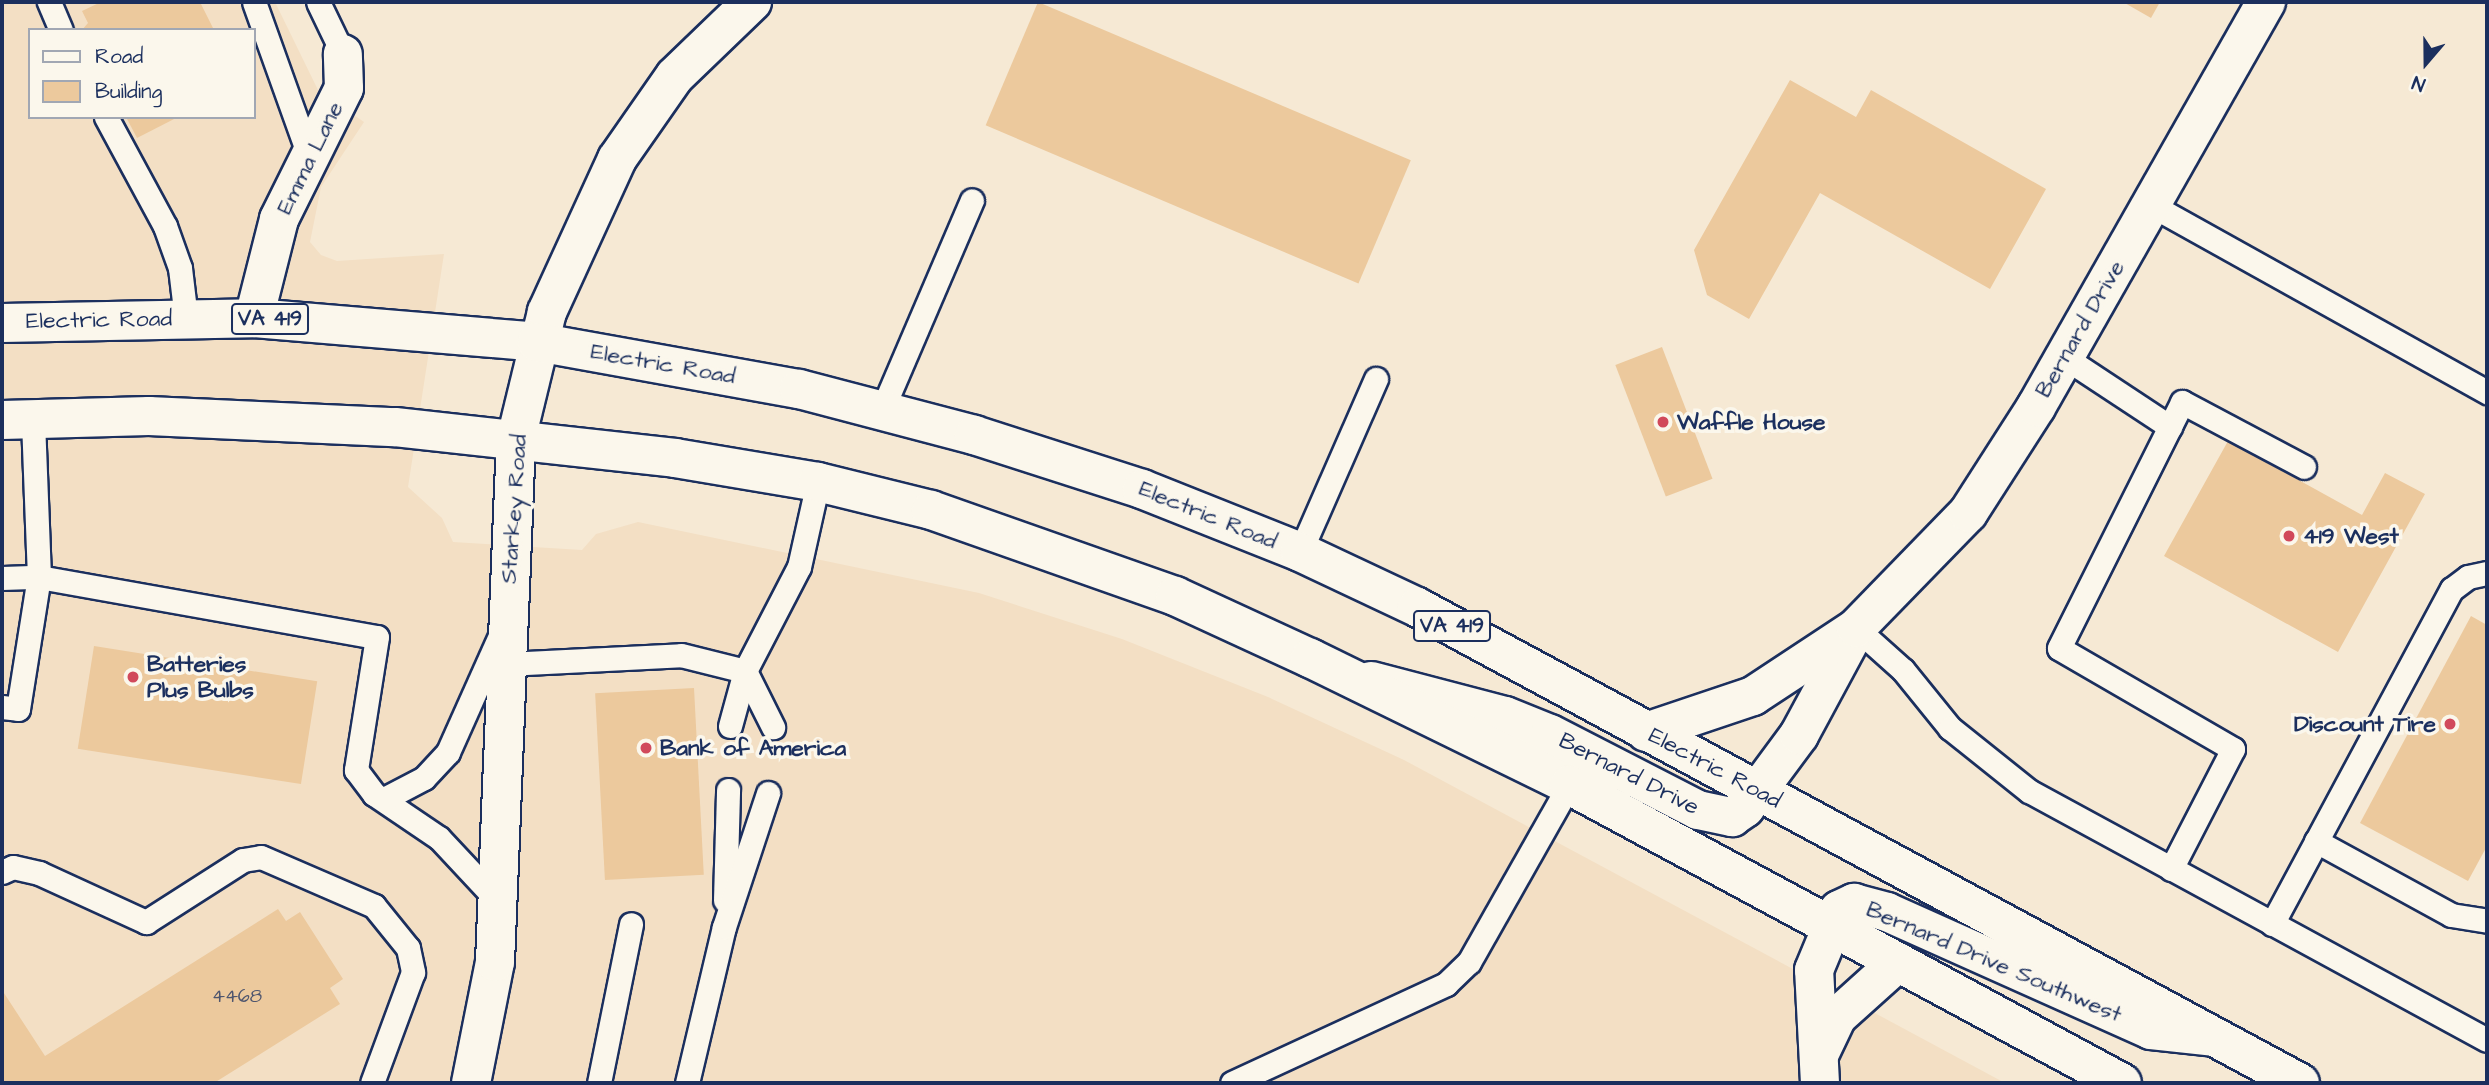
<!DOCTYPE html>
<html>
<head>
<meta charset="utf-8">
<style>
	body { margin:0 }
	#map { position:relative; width:2489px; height:1085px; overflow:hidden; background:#f6e9d4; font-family:"Architects Daughter",sans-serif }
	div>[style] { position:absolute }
	.built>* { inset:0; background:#f3dfc4 }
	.building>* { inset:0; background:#ecc99d; transform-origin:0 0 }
	.roads { filter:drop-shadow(2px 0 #1b2f5e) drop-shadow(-2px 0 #1b2f5e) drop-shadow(0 2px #1b2f5e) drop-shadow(0 -2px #1b2f5e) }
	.service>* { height:23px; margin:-11.5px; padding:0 11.5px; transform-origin:11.5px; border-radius:11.5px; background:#fbf7ec }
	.minor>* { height:38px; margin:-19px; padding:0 19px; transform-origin:19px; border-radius:19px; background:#fbf7ec }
	.tertiary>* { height:38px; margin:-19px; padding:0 19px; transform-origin:19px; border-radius:19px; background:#fbf7ec }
	.secondary>* { height:38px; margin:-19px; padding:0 19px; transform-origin:19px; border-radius:19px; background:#fbf7ec }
	.primary>* { height:38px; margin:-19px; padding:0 19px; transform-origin:19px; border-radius:19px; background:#fbf7ec }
	.dots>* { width:19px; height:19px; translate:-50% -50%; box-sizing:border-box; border:4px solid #fbf7ec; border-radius:50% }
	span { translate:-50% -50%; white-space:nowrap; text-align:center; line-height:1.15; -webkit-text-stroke:7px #fbf7ec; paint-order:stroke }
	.number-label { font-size:19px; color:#4f566e }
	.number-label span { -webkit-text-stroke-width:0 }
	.shield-label span { padding:2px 5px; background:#fbf7ec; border:2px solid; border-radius:5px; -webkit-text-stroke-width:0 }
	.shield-label { font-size:21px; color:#1b2f5e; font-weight:700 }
	.street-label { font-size:23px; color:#1b2f5e }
	.poi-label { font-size:23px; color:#1b2f5e; font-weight:700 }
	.left { translate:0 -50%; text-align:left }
	.right { translate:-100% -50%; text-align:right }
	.frame { position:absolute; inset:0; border:4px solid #1b2f5e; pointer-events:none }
	.legend { position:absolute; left:28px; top:28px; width:228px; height:91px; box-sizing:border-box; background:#fbf7ec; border:2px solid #a1a7b3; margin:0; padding:9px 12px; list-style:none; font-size:21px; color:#1b2f5e }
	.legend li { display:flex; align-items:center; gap:14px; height:35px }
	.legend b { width:35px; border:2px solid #a1a7b3 }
	.north { position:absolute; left:2391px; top:28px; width:70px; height:70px; -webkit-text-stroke:5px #fbf7ec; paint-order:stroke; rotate:200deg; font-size:19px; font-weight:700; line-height:28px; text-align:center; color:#1b2f5e }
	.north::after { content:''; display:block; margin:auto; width:24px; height:32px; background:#1b2f5e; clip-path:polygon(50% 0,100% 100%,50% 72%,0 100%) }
</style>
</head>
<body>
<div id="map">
	<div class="built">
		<i style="clip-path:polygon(evenodd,2px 2px,275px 2px,318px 90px,364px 122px,321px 187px,310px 242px,321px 255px,337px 261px,444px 254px,408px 487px,442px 518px,453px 542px,582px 550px,596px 534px,638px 522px,979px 593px,1122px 639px,1268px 697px,1404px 760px,2005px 1083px,2px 1083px,2px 2px,30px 30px,254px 30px,254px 117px,30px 117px,30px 30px)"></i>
	</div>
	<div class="building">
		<i style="clip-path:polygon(101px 2px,200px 2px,214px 30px,82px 30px,88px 23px,82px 11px)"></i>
		<i style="left:1038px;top:2px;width:405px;height:134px;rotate:23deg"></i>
		<i style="clip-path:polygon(2123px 2px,2160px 2px,2151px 18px)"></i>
		<i style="clip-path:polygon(1790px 80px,1856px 117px,1871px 90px,2046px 189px,1990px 289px,1820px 193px,1749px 319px,1707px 295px,1694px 250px)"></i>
		<i style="clip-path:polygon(126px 117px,178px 117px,137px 138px)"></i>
		<i style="left:1662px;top:347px;width:141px;height:50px;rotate:69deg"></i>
		<i style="clip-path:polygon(2228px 441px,2362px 515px,2385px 473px,2425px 494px,2338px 652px,2164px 556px)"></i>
		<i style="clip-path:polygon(2471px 616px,2487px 625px,2487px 846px,2468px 881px,2360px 823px)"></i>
		<i style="left:94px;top:646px;width:226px;height:104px;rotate:9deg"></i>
		<i style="left:694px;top:688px;width:187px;height:99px;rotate:87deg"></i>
		<i style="clip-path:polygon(278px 909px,286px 921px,300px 912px,343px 979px,330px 988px,340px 1004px,214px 1083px,2px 1083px,2px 990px,45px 1056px)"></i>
	</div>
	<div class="roads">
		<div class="service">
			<i style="left:49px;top:2px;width:30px;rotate:67deg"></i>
			<i style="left:254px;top:2px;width:160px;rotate:70.3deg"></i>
			<i style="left:318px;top:2px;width:58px;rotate:64.3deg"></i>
			<i style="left:106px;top:117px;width:124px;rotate:61.6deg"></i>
			<i style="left:165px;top:226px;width:45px;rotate:70.3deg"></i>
			<i style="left:180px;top:268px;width:50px;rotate:83.2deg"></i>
			<i style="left:2151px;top:205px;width:385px;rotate:29.1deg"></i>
			<i style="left:2064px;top:357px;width:127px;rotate:33.4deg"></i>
			<i style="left:882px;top:410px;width:228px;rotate:-66.8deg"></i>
			<i style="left:1300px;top:552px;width:189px;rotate:-66.3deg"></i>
			<i style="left:2px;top:578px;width:37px;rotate:-2deg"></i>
			<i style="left:39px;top:577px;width:343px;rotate:10.1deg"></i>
			<i style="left:377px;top:637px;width:135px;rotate:99deg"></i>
			<i style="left:356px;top:770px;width:30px;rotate:53deg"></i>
			<i style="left:374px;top:794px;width:78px;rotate:34.1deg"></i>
			<i style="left:439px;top:838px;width:86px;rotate:46.9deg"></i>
			<i style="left:1856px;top:628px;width:63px;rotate:41.8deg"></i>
			<i style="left:1903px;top:670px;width:75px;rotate:51deg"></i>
			<i style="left:1950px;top:728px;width:101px;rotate:38.6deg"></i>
			<i style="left:2029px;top:791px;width:521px;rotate:28.53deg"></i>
			<i style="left:506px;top:664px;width:175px;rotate:-2.9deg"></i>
			<i style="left:681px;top:655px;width:66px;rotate:14deg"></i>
			<i style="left:745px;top:671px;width:63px;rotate:63.4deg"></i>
			<i style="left:2px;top:707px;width:16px;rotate:7deg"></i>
			<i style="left:18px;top:709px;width:134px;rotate:-81deg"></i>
			<i style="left:39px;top:577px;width:158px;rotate:-92.2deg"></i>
			<i style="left:730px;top:726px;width:57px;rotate:-74.7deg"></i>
			<i style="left:745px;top:671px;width:117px;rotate:-62.6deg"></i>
			<i style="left:799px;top:567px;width:87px;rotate:-77.4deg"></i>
			<i style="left:384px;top:799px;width:45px;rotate:-27.7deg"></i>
			<i style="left:424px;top:778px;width:35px;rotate:-47deg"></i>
			<i style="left:448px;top:752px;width:123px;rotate:-65.9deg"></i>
			<i style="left:2316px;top:841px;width:154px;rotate:28.7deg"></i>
			<i style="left:2451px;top:915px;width:36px;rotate:9deg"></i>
			<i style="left:2171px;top:869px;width:135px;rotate:-62.7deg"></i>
			<i style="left:2233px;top:749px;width:201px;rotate:-149.9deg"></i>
			<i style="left:2059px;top:648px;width:275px;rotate:-63.4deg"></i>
			<i style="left:2182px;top:402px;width:138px;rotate:28deg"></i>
			<i style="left:2px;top:872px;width:12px;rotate:-24deg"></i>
			<i style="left:13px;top:867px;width:27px;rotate:13deg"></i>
			<i style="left:39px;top:873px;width:118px;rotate:24.6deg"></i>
			<i style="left:146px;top:922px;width:115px;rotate:-32.6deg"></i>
			<i style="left:243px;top:860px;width:18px;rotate:-9deg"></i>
			<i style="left:261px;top:857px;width:123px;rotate:23.4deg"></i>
			<i style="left:374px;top:906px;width:54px;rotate:51deg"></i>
			<i style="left:408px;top:948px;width:25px;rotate:78deg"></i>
			<i style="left:413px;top:972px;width:118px;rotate:110.3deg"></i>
			<i style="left:725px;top:900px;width:110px;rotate:-88.4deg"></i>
			<i style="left:2272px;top:924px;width:380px;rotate:-61.8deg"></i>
			<i style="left:2452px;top:589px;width:20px;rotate:-37deg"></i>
			<i style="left:2468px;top:577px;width:19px;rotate:-12deg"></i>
			<i style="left:599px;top:1083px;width:162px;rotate:-78.6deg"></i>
			<i style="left:687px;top:1083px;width:160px;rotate:-76.7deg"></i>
			<i style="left:724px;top:927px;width:141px;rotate:-71.8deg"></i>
			<i style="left:1232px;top:1083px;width:236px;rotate:-24.8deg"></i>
			<i style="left:1446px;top:984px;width:32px;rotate:-44deg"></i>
			<i style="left:1469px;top:962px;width:203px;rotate:-60.5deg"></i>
		</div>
		<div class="minor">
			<i style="left:254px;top:318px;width:102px;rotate:-75.8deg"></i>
			<i style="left:279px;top:219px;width:146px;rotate:-63.6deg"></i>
			<i style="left:344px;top:88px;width:34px;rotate:-92deg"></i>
			<i style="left:1371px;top:681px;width:138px;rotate:14.6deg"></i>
			<i style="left:1505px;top:716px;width:48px;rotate:21.8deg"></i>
			<i style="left:1550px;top:734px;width:166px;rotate:27.2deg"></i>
			<i style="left:1698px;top:810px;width:35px;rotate:12deg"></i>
			<i style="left:1732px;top:817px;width:16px;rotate:-35deg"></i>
			<i style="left:1745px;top:808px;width:91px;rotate:-53.5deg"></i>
			<i style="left:1799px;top:735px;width:116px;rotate:-61.7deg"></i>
			<i style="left:1646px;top:732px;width:113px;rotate:-18.6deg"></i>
			<i style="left:1753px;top:696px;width:123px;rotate:-33.4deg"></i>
			<i style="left:1856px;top:628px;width:161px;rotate:-45.8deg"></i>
			<i style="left:1968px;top:513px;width:126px;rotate:-57.3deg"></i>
			<i style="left:2036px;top:407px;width:466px;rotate:-60.4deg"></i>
			<i style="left:1819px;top:1055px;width:42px;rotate:-64.7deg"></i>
			<i style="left:1837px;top:1017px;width:82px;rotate:-42deg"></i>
			<i style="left:1820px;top:1083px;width:113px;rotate:-93deg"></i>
			<i style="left:1814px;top:970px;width:65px;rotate:-67.4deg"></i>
			<i style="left:1839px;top:910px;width:17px;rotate:-25deg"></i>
			<i style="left:1854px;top:903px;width:34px;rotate:15deg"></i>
			<i style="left:1887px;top:912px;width:289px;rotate:24.1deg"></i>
			<i style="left:2151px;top:1030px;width:63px;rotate:6.3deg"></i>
		</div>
		<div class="tertiary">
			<i style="left:471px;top:1083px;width:123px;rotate:-78.8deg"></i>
			<i style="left:495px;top:962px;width:523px;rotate:-87.7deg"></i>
		</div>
		<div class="secondary">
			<i style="left:516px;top:439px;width:131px;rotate:-76.3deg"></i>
			<i style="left:547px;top:312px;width:168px;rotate:-65.4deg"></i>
			<i style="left:617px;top:159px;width:101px;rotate:-55.1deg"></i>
			<i style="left:675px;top:76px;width:107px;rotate:-43.9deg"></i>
		</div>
		<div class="primary">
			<i style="left:2px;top:323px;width:252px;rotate:-1.1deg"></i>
			<i style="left:254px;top:318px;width:284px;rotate:4.8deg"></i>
			<i style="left:537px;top:342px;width:266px;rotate:10.2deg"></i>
			<i style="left:799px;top:389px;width:181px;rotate:14.7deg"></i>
			<i style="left:974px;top:435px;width:176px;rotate:17.8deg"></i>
			<i style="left:1142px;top:489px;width:170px;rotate:21.7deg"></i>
			<i style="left:1300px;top:552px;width:129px;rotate:25.2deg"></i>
			<i style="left:1417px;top:607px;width:1003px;rotate:28.33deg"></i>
			<i style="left:2px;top:420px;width:147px;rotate:-1.6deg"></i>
			<i style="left:149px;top:416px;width:246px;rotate:2.6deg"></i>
			<i style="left:395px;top:427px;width:282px;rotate:6.3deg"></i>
			<i style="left:675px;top:458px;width:145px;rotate:9.5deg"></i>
			<i style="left:818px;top:482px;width:116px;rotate:13.9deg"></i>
			<i style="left:931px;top:510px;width:259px;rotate:19.4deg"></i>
			<i style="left:1175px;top:596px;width:149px;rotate:24.7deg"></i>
			<i style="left:1310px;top:658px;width:288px;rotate:26.1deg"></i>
			<i style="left:1569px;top:785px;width:628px;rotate:28.32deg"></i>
		</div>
	</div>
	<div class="dots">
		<i style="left:1663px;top:422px;background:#d1495b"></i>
		<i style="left:2289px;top:536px;background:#d1495b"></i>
		<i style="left:133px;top:677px;background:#d1495b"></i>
		<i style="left:2450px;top:724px;background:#d1495b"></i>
		<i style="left:646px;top:748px;background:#d1495b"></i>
	</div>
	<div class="number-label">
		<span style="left:237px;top:997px">4468</span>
	</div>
	<div class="shield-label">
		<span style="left:270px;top:319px">VA 419</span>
		<span style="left:1452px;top:626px">VA 419</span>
	</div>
	<div class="street-label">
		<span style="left:310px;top:158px;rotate:-64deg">Emma Lane</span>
		<span style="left:99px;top:320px;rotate:-1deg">Electric Road</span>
		<span style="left:2080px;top:329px;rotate:-60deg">Bernard Drive</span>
		<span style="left:663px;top:364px;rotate:10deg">Electric Road</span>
		<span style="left:514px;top:509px;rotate:-86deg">Starkey Road</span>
		<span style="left:1208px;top:515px;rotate:22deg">Electric Road</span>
		<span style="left:1715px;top:768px;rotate:28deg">Electric Road</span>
		<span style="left:1629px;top:774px;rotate:27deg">Bernard Drive</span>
		<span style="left:1994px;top:962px;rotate:23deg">Bernard Drive Southwest</span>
	</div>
	<div class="poi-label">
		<span class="left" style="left:1677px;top:422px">Waffle House</span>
		<span class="left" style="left:2303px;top:536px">419 West</span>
		<span class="left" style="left:147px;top:677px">Batteries<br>Plus Bulbs</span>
		<span class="right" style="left:2436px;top:724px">Discount Tire</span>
		<span class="left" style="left:660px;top:748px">Bank of America</span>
	</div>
	<div class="frame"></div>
	<ul class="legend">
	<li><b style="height:9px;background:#fbf7ec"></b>Road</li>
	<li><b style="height:19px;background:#ecc99d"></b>Building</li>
	</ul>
	<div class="north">N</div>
</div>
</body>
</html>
